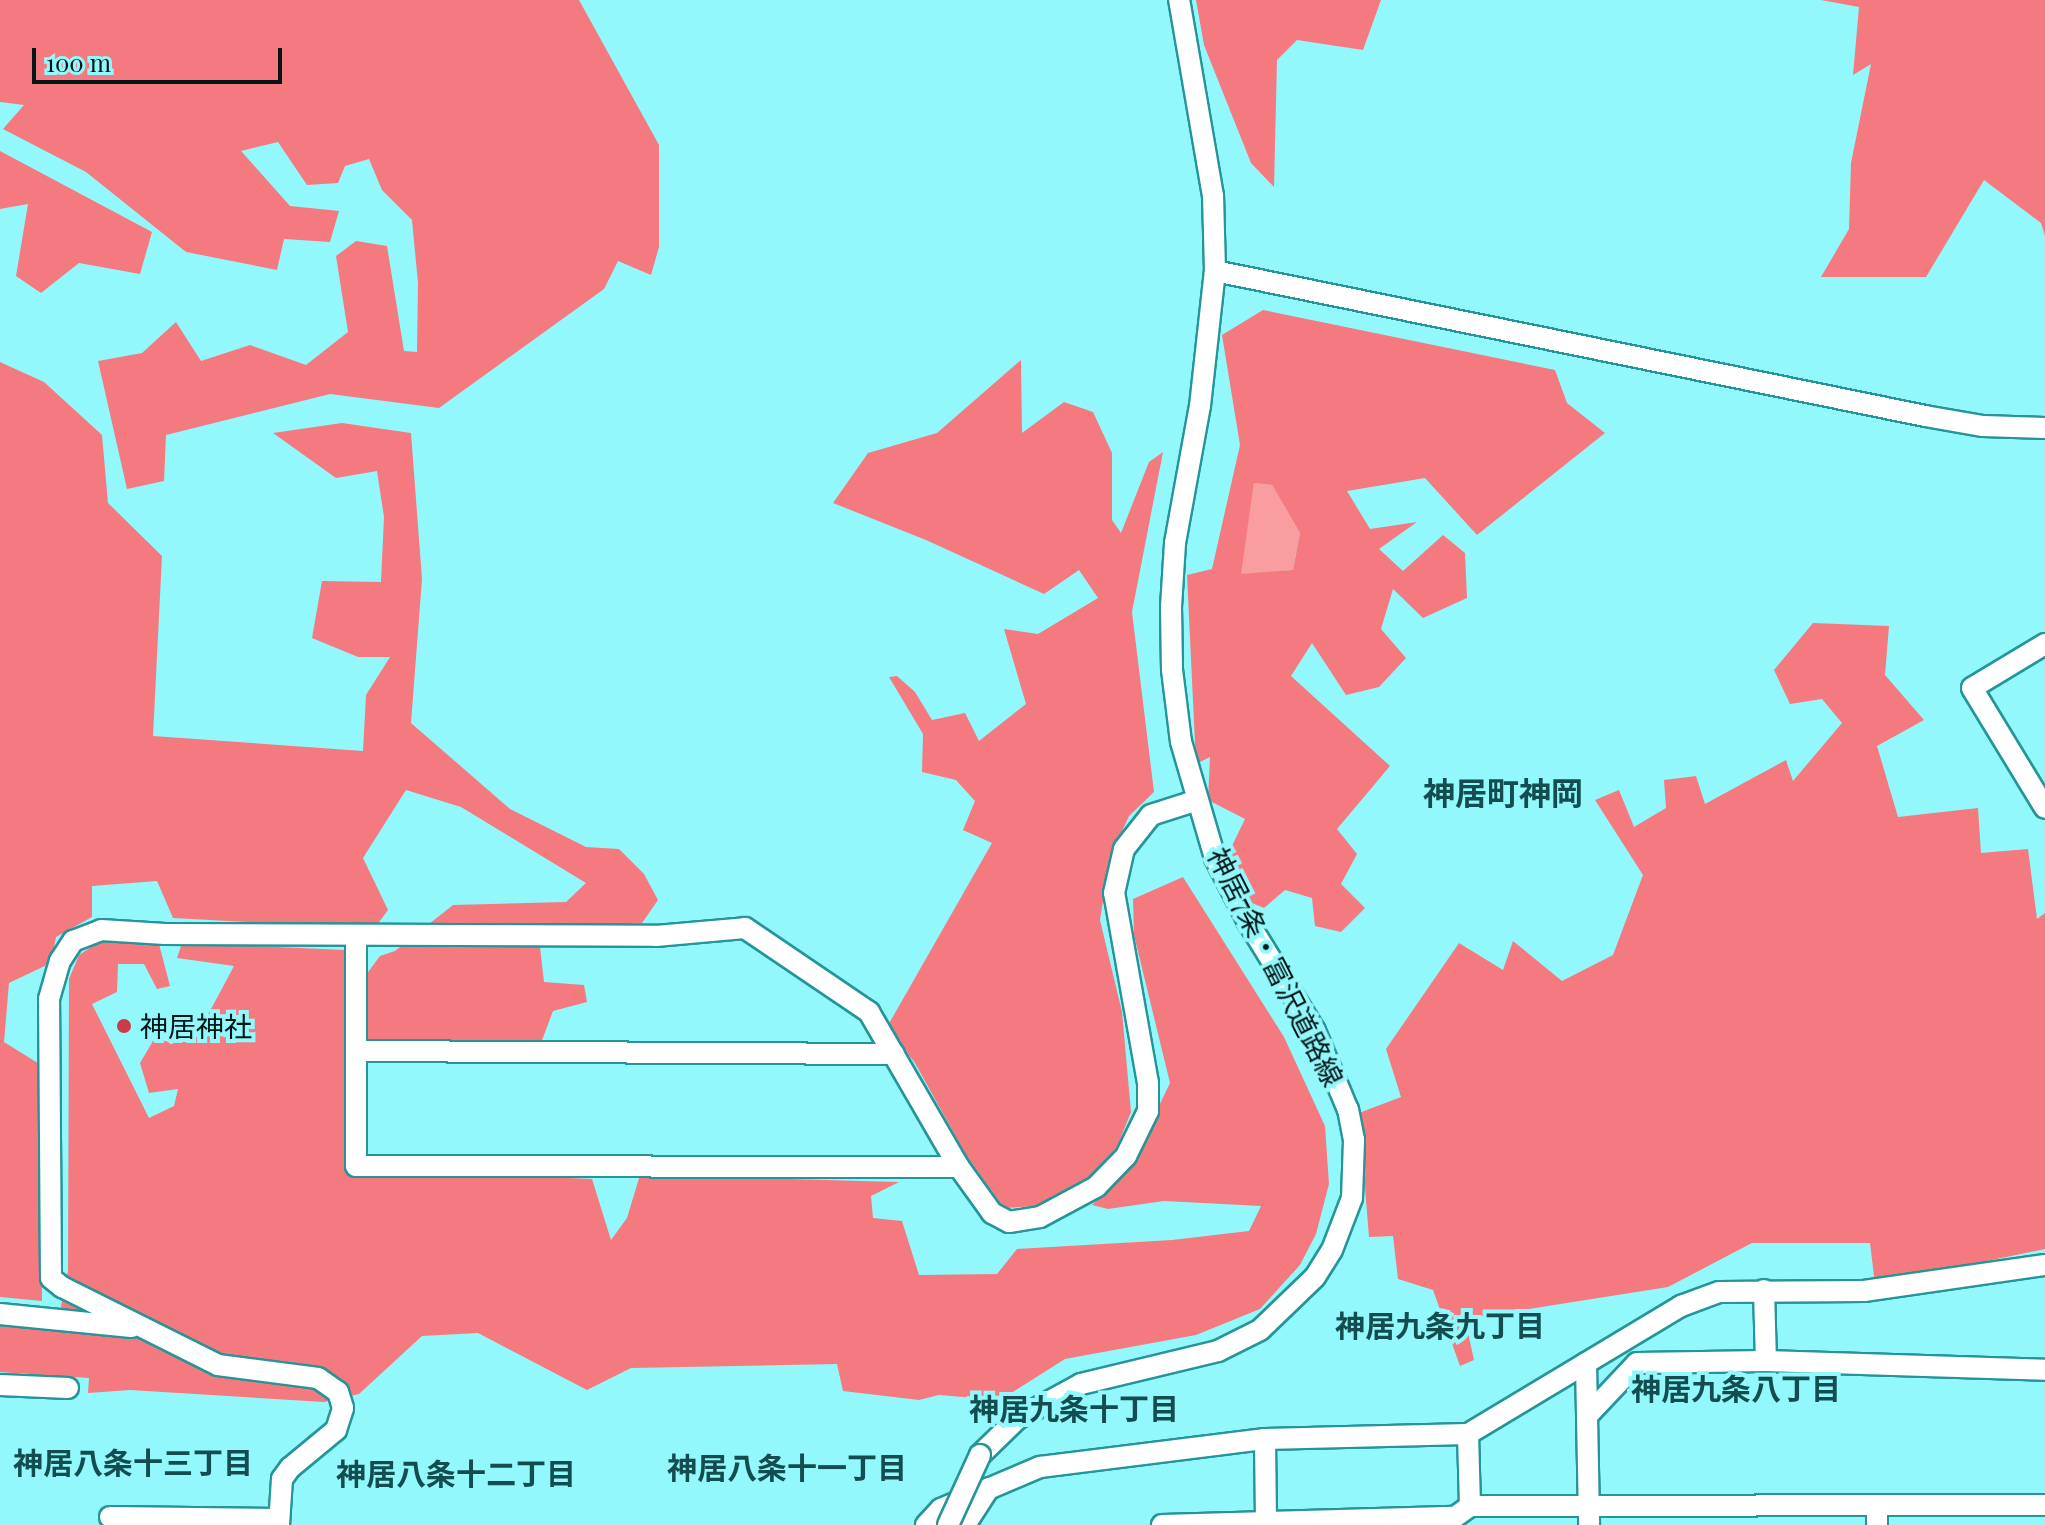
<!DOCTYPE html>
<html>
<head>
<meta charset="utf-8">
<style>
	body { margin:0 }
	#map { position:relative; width:2045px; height:1525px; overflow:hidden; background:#92f8fb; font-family:"Playfair Display","Noto Sans JP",serif }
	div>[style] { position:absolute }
	.green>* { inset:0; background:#fa9da0 }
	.forest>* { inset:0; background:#f47a80 }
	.roads { filter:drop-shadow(2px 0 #259599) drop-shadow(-2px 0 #259599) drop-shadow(0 2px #259599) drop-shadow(0 -2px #259599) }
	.minor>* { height:20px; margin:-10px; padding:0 10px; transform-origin:10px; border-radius:10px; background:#fff }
	.bridges { filter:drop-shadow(2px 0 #259599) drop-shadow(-2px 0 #259599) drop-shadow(0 2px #259599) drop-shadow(0 -2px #259599) }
	.minor-bridge>* { height:20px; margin:-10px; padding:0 10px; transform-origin:10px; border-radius:10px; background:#fff }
	.dots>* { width:22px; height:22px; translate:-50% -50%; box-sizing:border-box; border:4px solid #92f8fb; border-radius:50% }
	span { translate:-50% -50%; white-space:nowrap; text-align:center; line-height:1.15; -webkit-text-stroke:8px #92f8fb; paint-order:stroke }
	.street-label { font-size:28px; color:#021617 }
	.poi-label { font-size:28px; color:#021617 }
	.left { translate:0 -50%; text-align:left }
	.neighbourhood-label { font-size:30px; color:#134d4f; font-weight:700 }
	.quarter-label { font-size:32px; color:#134d4f; font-weight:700 }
	.scale { position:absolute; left:32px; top:48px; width:250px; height:36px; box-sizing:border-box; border:4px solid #021617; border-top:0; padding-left:10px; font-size:24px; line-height:28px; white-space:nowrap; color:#021617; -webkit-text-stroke:6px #92f8fb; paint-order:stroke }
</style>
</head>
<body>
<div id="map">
	<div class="green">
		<i style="clip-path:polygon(1254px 483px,1272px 485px,1300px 533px,1293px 570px,1240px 575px)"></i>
	</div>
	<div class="forest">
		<i style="clip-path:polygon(0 0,579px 0,659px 145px,659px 247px,651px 275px,618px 261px,604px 289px,439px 408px,330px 394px,166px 435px,164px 481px,127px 489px,98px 361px,142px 353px,176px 322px,201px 361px,250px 345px,306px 365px,348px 332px,336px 256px,356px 241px,387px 246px,404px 351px,417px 352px,418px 283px,412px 220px,382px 190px,369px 159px,345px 166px,338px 183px,307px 185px,278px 142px,241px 151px,290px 206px,339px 211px,330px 242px,284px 239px,277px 270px,186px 252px,86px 172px,3px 129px,24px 105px,0 102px)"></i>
		<i style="clip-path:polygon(1196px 0,1381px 0,1363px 50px,1297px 40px,1277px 60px,1274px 187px,1251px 163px,1204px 45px)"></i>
		<i style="clip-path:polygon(1821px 0,2045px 0,2045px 236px,2041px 223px,1984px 180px,1926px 277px,1821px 277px,1849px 229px,1851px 163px,1871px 64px,1853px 75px,1859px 7px)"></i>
		<i style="clip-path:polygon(0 151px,152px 232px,140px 274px,79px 263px,41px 293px,16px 276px,28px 204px,0 209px)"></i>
		<i style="clip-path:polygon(evenodd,1263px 310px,1555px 370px,1567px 403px,1605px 433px,1477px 535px,1425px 478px,1347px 491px,1370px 529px,1417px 522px,1379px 549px,1403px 571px,1443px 535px,1465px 553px,1467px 598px,1423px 618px,1393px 589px,1381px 629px,1406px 658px,1379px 687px,1346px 695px,1312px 643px,1291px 676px,1390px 766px,1337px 829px,1357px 854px,1341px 884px,1365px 908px,1341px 932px,1315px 926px,1312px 898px,1285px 890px,1264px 908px,1245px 900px,1228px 854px,1245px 819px,1208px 800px,1210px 757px,1196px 764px,1187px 575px,1212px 569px,1240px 445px,1222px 335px,1263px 310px,1254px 483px,1272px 485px,1300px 533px,1293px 570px,1241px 574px,1254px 483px)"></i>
		<i style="clip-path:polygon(1021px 360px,1022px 433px,1064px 402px,1093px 412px,1112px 453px,1112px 520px,1121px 533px,1149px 462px,1163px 452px,1132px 612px,1154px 792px,1129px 816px,1110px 857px,1100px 920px,1122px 1012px,1131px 1112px,1117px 1147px,1089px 1179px,1038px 1206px,1004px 1208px,966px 1155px,915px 1063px,887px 1027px,992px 843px,963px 830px,975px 801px,956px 780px,922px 772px,923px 734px,889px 677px,897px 676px,915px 692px,932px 720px,965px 713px,979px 741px,1026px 704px,1004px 629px,1038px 634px,1098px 598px,1079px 570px,1044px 594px,926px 540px,833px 503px,868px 453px,937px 433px)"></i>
		<i style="clip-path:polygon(0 362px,44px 382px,102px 435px,108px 503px,162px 556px,153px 736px,363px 751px,366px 695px,390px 657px,358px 657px,312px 638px,322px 581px,381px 582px,384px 517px,377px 471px,336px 478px,273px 433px,342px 423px,411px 433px,422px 579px,411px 723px,510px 809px,586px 847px,619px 849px,644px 874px,658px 900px,642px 923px,512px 928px,508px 947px,540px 947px,544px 982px,584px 985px,587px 1002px,553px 1011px,541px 1043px,370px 1043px,363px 1103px,348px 1169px,592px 1179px,611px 1240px,627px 1218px,640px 1175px,899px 1182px,871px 1196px,873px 1218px,902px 1221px,919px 1275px,997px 1274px,1017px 1249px,1172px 1240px,1249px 1231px,1261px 1206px,1164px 1201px,1108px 1209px,1092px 1205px,1129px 1168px,1170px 1083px,1134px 935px,1133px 899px,1183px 877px,1284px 1037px,1325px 1126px,1329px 1184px,1316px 1234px,1300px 1265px,1260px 1309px,1196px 1335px,1065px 1359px,1000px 1400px,939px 1395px,919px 1400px,843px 1391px,837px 1364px,631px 1368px,587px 1390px,478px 1333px,422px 1336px,359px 1394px,324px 1402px,130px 1390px,88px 1393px,89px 1378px,0 1372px,0 1321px,57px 1327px,68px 1271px,69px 979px,79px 955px,102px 940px,159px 944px,170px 986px,157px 989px,144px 964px,118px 964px,117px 992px,92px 1004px,149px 1118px,174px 1106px,178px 1089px,149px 1093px,140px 1063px,153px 1041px,194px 1041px,234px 966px,177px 958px,182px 943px,345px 950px,348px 999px,380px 956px,395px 951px,453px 905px,566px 902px,586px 883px,461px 807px,406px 790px,363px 858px,388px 910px,374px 929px,173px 918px,157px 881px,92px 886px,92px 917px,56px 937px,51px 963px,9px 983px,4px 1042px,41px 1065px,42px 1301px,0 1297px)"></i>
		<i style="clip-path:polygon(1813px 623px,1889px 626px,1885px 675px,1924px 720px,1877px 746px,1898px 817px,1978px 808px,1981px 853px,2028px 849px,2037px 919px,2045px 913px,2045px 1249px,1875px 1284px,1870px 1243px,1752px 1243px,1668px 1287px,1465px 1319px,1474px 1360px,1460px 1366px,1433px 1290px,1398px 1279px,1393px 1236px,1369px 1237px,1359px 1113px,1401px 1097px,1386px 1049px,1459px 943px,1503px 970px,1513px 941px,1562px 981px,1613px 955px,1643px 875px,1595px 800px,1619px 790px,1634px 827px,1666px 808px,1664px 780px,1696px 776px,1705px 804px,1786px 760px,1793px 781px,1842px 723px,1822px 699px,1790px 704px,1774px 670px)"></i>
	</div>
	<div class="roads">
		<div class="minor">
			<i style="left:1215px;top:271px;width:725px;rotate:11.54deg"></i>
			<i style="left:1925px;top:416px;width:59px;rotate:9.8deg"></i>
			<i style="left:1983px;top:426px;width:62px;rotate:1.8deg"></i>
			<i style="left:2045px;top:644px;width:85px;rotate:148.9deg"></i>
			<i style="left:1972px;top:688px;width:140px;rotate:58.7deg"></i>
			<i style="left:356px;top:935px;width:231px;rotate:90deg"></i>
			<i style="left:356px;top:1166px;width:603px;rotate:0.1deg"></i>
			<i style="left:358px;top:1051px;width:536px;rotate:0.32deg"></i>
			<i style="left:1764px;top:1290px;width:71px;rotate:88.4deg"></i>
			<i style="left:0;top:1314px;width:132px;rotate:5.7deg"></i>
			<i style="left:1586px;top:1363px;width:162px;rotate:88.9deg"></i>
			<i style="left:0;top:1385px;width:68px;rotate:2.5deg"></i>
			<i style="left:1588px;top:1415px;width:71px;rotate:-46.7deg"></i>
			<i style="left:1637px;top:1363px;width:129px;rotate:-0.9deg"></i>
			<i style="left:1766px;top:1361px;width:279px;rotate:1.8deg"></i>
			<i style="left:1468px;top:1434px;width:72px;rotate:88.4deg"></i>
			<i style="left:1470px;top:1506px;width:575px;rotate:-0.1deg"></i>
			<i style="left:1265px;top:1439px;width:86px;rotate:89.3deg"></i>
			<i style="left:980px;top:1455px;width:52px;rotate:-44.2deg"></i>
			<i style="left:1017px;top:1419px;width:73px;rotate:-28.7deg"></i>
			<i style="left:1081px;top:1384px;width:141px;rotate:-13.5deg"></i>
			<i style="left:1218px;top:1351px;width:47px;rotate:-26.6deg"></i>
			<i style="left:1260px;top:1330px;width:76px;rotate:-43.9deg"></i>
			<i style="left:1315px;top:1277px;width:32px;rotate:-58deg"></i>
			<i style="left:1332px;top:1250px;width:56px;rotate:-69deg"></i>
			<i style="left:1352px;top:1198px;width:58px;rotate:-88deg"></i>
			<i style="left:1354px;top:1140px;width:31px;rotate:-101deg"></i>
			<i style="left:1348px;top:1110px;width:86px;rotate:-112.7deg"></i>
			<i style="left:1315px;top:1031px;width:128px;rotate:-121.6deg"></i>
			<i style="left:1248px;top:922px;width:72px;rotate:-117.3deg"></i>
			<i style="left:1215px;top:858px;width:121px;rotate:-106.3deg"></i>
			<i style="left:1181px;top:742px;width:73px;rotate:-97.1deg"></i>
			<i style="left:1172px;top:670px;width:63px;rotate:-90.9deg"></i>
			<i style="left:1171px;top:607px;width:64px;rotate:-86.4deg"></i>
			<i style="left:1175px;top:543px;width:139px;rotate:-79.7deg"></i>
			<i style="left:1200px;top:406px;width:136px;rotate:-83.7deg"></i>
			<i style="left:1215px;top:271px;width:75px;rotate:-91.5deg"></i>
			<i style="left:1213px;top:196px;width:199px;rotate:-99.8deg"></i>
			<i style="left:1877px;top:1505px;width:20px;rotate:90deg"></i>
			<i style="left:110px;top:1517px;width:168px;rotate:0.7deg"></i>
			<i style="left:279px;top:1525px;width:46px;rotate:-86.3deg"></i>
			<i style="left:282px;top:1479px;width:14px;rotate:-54deg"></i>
			<i style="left:290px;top:1468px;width:60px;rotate:-39.6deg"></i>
			<i style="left:336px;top:1430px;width:23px;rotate:-72deg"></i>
			<i style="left:343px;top:1408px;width:17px;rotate:-107deg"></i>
			<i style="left:338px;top:1392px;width:24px;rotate:-145deg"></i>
			<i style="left:318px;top:1378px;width:101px;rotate:-172.6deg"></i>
			<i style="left:218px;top:1365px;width:174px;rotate:-153.4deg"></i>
			<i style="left:62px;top:1287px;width:14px;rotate:-141deg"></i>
			<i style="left:51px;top:1278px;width:279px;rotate:-90.4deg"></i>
			<i style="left:49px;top:999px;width:40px;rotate:-74deg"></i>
			<i style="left:60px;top:961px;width:24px;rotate:-57deg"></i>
			<i style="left:73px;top:941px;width:30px;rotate:-21deg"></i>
			<i style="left:101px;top:930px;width:64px;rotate:3.6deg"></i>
			<i style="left:165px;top:934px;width:491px;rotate:0.2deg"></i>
			<i style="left:656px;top:936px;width:89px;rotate:-5.1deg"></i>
			<i style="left:745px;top:928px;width:150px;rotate:34.1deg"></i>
			<i style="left:869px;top:1012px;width:179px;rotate:59.9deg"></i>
			<i style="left:959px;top:1167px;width:57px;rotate:54.3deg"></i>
			<i style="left:992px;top:1213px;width:19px;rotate:28deg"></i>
			<i style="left:1009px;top:1222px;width:31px;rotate:-9deg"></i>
			<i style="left:1040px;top:1217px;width:64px;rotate:-28.2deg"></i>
			<i style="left:1096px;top:1187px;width:43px;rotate:-45.9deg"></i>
			<i style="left:1126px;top:1156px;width:50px;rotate:-63.9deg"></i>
			<i style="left:1148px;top:1111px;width:28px;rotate:-90deg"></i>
			<i style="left:1148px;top:1083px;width:193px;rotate:-100.1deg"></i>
			<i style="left:1114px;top:893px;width:45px;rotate:-77.2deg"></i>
			<i style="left:1124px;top:849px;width:43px;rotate:-51.5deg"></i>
			<i style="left:1151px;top:815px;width:49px;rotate:-17.7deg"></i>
			<i style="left:926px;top:1525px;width:22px;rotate:-47deg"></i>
			<i style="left:941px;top:1509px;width:108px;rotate:-23deg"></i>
			<i style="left:1040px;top:1467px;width:227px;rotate:-7.1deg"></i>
			<i style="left:1265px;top:1439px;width:203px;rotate:-1.4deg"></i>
			<i style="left:1468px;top:1434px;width:249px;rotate:-31deg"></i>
			<i style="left:1681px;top:1306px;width:40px;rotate:-20.2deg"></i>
			<i style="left:1719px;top:1292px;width:145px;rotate:-0.4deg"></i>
			<i style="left:1864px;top:1291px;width:183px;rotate:-8.2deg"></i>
			<i style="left:965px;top:1525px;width:44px;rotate:-57deg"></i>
			<i style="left:1162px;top:1525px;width:293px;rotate:-1.6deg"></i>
			<i style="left:1455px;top:1517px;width:19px;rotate:-36deg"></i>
		</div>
	</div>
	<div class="bridges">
		<div class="minor-bridge">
			<i style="left:948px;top:1525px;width:77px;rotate:-65.4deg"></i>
		</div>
	</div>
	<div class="dots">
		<i style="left:124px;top:1026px;background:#cb3b4c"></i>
	</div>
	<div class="street-label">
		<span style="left:1276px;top:967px;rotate:63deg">神居7条・富沢道路線</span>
	</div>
	<div class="poi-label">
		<span class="left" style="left:140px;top:1026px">神居神社</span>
	</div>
	<div class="neighbourhood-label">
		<span style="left:1440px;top:1325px">神居九条九丁目</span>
		<span style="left:1736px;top:1388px">神居九条八丁目</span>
		<span style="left:1074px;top:1408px">神居九条十丁目</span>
		<span style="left:133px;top:1462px">神居八条十三丁目</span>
		<span style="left:787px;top:1467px">神居八条十一丁目</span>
		<span style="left:456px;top:1473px">神居八条十二丁目</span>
	</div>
	<div class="quarter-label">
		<span style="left:1503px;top:792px">神居町神岡</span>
	</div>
	<div class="scale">100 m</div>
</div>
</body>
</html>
